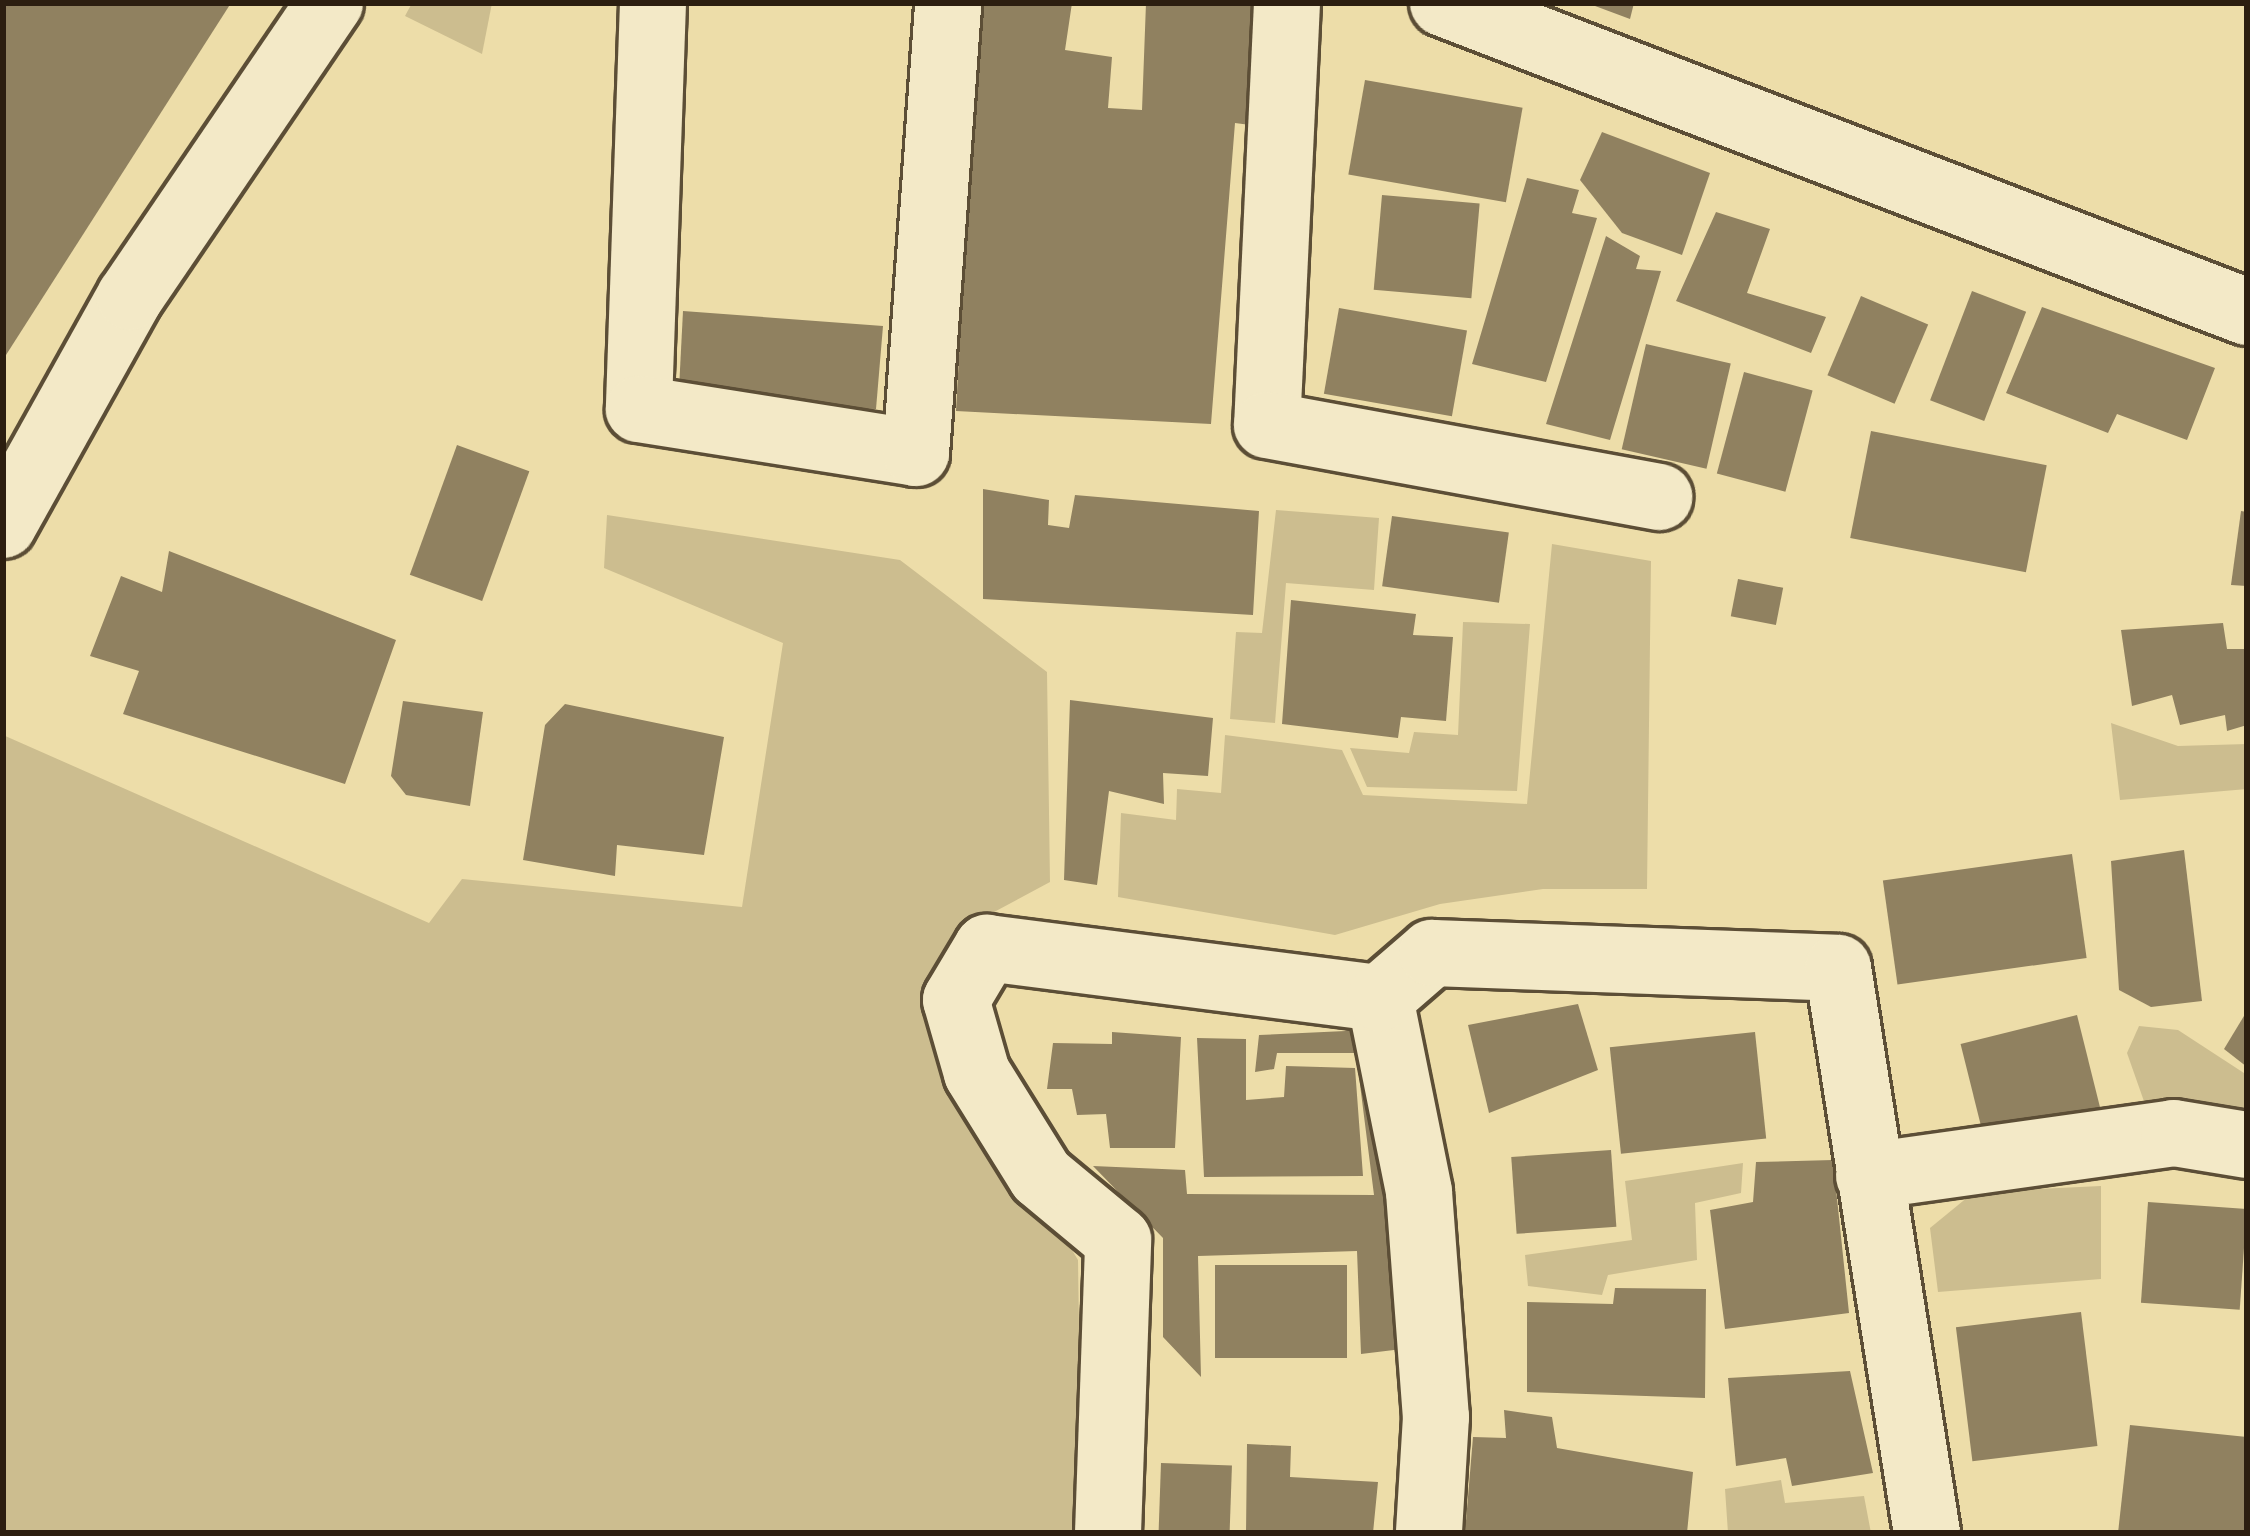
<!DOCTYPE html>
<html>
<head>
<meta charset="utf-8">
<style>
	body { margin:0 }
	#map { position:relative; width:2250px; height:1536px; overflow:hidden; background:#eddda9; font-family:"Libre Bodoni",serif }
	div>[style] { position:absolute }
	.green>* { inset:0; background:#ccbd8f }
	.building>* { inset:0; background:#908160; transform-origin:0 0 }
	.roads { filter:drop-shadow(3px 0 #5c4e36) drop-shadow(-3px 0 #5c4e36) drop-shadow(0 3px #5c4e36) drop-shadow(0 -3px #5c4e36) }
	.minor>* { height:66px; margin:-33px; padding:0 33px; transform-origin:33px; border-radius:33px; background:#f3e9c7 }
	span { translate:-50% -50%; white-space:nowrap; text-align:center; line-height:1.15; -webkit-text-stroke:10px #f3e9c7; paint-order:stroke }
	.frame { position:absolute; inset:0; border:6px solid #2c1e10; pointer-events:none }
</style>
</head>
<body>
<div id="map">
	<div class="green">
		<i style="clip-path:polygon(412px 3px,492px 3px,482px 54px,405px 16px)"></i>
		<i style="clip-path:polygon(1276px 510px,1379px 518px,1374px 590px,1286px 583px,1275px 723px,1230px 719px,1236px 632px,1262px 633px)"></i>
		<i style="clip-path:polygon(607px 515px,900px 560px,1047px 672px,1050px 882px,966px 927px,929px 1012px,1078px 1260px,1082px 1533px,3px 1533px,3px 735px,429px 923px,462px 879px,742px 907px,783px 643px,604px 568px)"></i>
		<i style="clip-path:polygon(1552px 544px,1651px 561px,1647px 889px,1543px 889px,1440px 904px,1335px 935px,1118px 897px,1121px 813px,1176px 820px,1177px 789px,1221px 793px,1225px 735px,1342px 750px,1363px 795px,1527px 804px)"></i>
		<i style="clip-path:polygon(1463px 622px,1530px 624px,1517px 791px,1367px 787px,1350px 748px,1409px 753px,1414px 732px,1458px 735px)"></i>
		<i style="clip-path:polygon(2111px 723px,2178px 746px,2247px 744px,2247px 789px,2120px 800px)"></i>
		<i style="clip-path:polygon(2139px 1026px,2178px 1030px,2247px 1075px,2247px 1125px,2146px 1107px,2127px 1053px)"></i>
		<i style="clip-path:polygon(1743px 1163px,1741px 1193px,1695px 1203px,1697px 1260px,1608px 1275px,1602px 1295px,1528px 1286px,1525px 1255px,1632px 1240px,1625px 1181px)"></i>
		<i style="clip-path:polygon(2101px 1186px,2101px 1279px,1938px 1292px,1930px 1228px,1974px 1192px)"></i>
		<i style="clip-path:polygon(1781px 1480px,1785px 1503px,1864px 1496px,1871px 1533px,1728px 1533px,1725px 1489px)"></i>
	</div>
	<div class="building">
		<i style="clip-path:polygon(3px 3px,231px 3px,6px 355px,3px 353px)"></i>
		<i style="clip-path:polygon(978px 3px,1072px 3px,1065px 50px,1112px 57px,1108px 108px,1142px 110px,1146px 3px,1246px 3px,1262px 13px,1258px 126px,1235px 123px,1211px 424px,956px 411px)"></i>
		<i style="clip-path:polygon(1587px 3px,1634px 3px,1630px 19px)"></i>
		<i style="left:1365px;top:80px;width:160px;height:96px;rotate:10deg"></i>
		<i style="clip-path:polygon(1602px 132px,1710px 173px,1682px 255px,1622px 233px,1580px 180px)"></i>
		<i style="clip-path:polygon(1527px 178px,1579px 190px,1572px 213px,1597px 218px,1546px 382px,1472px 364px)"></i>
		<i style="left:1382px;top:195px;width:98px;height:95px;rotate:5deg"></i>
		<i style="clip-path:polygon(1716px 212px,1770px 229px,1747px 293px,1826px 317px,1811px 353px,1676px 301px)"></i>
		<i style="clip-path:polygon(1606px 236px,1640px 256px,1636px 269px,1661px 271px,1610px 440px,1546px 424px)"></i>
		<i style="left:1972px;top:291px;width:58px;height:117px;rotate:21deg"></i>
		<i style="left:1861px;top:296px;width:73px;height:86px;rotate:23deg"></i>
		<i style="clip-path:polygon(2042px 307px,2215px 368px,2187px 440px,2117px 414px,2108px 433px,2006px 393px)"></i>
		<i style="left:1339px;top:308px;width:130px;height:87px;rotate:10deg"></i>
		<i style="clip-path:polygon(683px 311px,883px 326px,876px 409px,740px 407px,679px 389px)"></i>
		<i style="left:1646px;top:344px;width:87px;height:108px;rotate:13deg"></i>
		<i style="left:1744px;top:372px;width:71px;height:105px;rotate:15deg"></i>
		<i style="left:1871px;top:431px;width:179px;height:109px;rotate:11deg"></i>
		<i style="left:457px;top:445px;width:77px;height:138px;rotate:20deg"></i>
		<i style="clip-path:polygon(983px 489px,1049px 500px,1048px 525px,1069px 528px,1075px 495px,1259px 511px,1253px 615px,983px 599px)"></i>
		<i style="clip-path:polygon(2241px 511px,2247px 512px,2247px 586px,2231px 585px)"></i>
		<i style="left:1392px;top:516px;width:118px;height:71px;rotate:8deg"></i>
		<i style="clip-path:polygon(169px 551px,396px 640px,345px 784px,123px 714px,139px 671px,90px 656px,121px 576px,162px 592px)"></i>
		<i style="left:1738px;top:579px;width:46px;height:38px;rotate:11deg"></i>
		<i style="clip-path:polygon(1291px 600px,1416px 614px,1413px 635px,1453px 637px,1446px 721px,1401px 717px,1398px 738px,1282px 724px)"></i>
		<i style="clip-path:polygon(2223px 623px,2227px 649px,2247px 649px,2247px 725px,2227px 731px,2225px 715px,2180px 725px,2172px 695px,2132px 706px,2121px 630px)"></i>
		<i style="clip-path:polygon(1070px 700px,1213px 718px,1208px 776px,1163px 773px,1164px 804px,1109px 791px,1097px 885px,1064px 880px)"></i>
		<i style="clip-path:polygon(403px 701px,483px 712px,470px 806px,406px 795px,391px 776px)"></i>
		<i style="clip-path:polygon(565px 704px,724px 737px,704px 855px,617px 845px,615px 876px,523px 860px,545px 725px)"></i>
		<i style="clip-path:polygon(2184px 850px,2202px 1001px,2151px 1007px,2119px 990px,2111px 861px)"></i>
		<i style="left:2072px;top:854px;width:105px;height:191px;rotate:82deg"></i>
		<i style="clip-path:polygon(1578px 1004px,1598px 1070px,1489px 1113px,1468px 1025px)"></i>
		<i style="clip-path:polygon(2247px 1011px,2247px 1067px,2224px 1049px)"></i>
		<i style="left:2077px;top:1015px;width:107px;height:120px;rotate:76deg"></i>
		<i style="clip-path:polygon(1367px 1030px,1402px 1349px,1361px 1354px,1357px 1251px,1198px 1256px,1201px 1377px,1163px 1337px,1163px 1238px,1093px 1166px,1185px 1170px,1187px 1194px,1374px 1195px,1356px 1053px,1277px 1053px,1274px 1069px,1255px 1072px,1259px 1035px)"></i>
		<i style="clip-path:polygon(1112px 1032px,1181px 1037px,1175px 1148px,1110px 1148px,1106px 1114px,1077px 1115px,1072px 1089px,1047px 1089px,1053px 1043px,1112px 1044px)"></i>
		<i style="left:1755px;top:1032px;width:107px;height:146px;rotate:84deg"></i>
		<i style="clip-path:polygon(1197px 1038px,1246px 1039px,1246px 1100px,1284px 1097px,1286px 1066px,1355px 1068px,1363px 1176px,1204px 1177px)"></i>
		<i style="left:1611px;top:1150px;width:77px;height:100px;rotate:86deg"></i>
		<i style="clip-path:polygon(1833px 1160px,1849px 1313px,1725px 1329px,1710px 1210px,1753px 1202px,1756px 1162px)"></i>
		<i style="left:2148px;top:1202px;width:99px;height:101px;rotate:4deg"></i>
		<i style="left:1215px;top:1265px;width:132px;height:93px"></i>
		<i style="clip-path:polygon(1615px 1288px,1706px 1289px,1705px 1398px,1527px 1392px,1527px 1302px,1613px 1304px)"></i>
		<i style="left:2081px;top:1312px;width:135px;height:126px;rotate:83deg"></i>
		<i style="clip-path:polygon(1850px 1371px,1873px 1473px,1792px 1486px,1786px 1458px,1736px 1466px,1728px 1378px)"></i>
		<i style="clip-path:polygon(1504px 1410px,1552px 1417px,1557px 1448px,1693px 1472px,1687px 1533px,1465px 1533px,1473px 1437px,1506px 1438px)"></i>
		<i style="clip-path:polygon(2130px 1425px,2247px 1437px,2245px 1533px,2118px 1533px)"></i>
		<i style="clip-path:polygon(1247px 1444px,1291px 1446px,1290px 1477px,1378px 1482px,1373px 1533px,1246px 1533px)"></i>
		<i style="left:1161px;top:1463px;width:71px;height:70px;rotate:2deg"></i>
	</div>
	<div class="roads">
		<div class="minor">
			<i style="left:653px;top:3px;width:406px;rotate:92deg"></i>
			<i style="left:639px;top:409px;width:280px;rotate:9deg"></i>
			<i style="left:916px;top:453px;width:451px;rotate:-85.9deg"></i>
			<i style="left:1287px;top:3px;width:422px;rotate:92.7deg"></i>
			<i style="left:1267px;top:425px;width:399px;rotate:10.4deg"></i>
			<i style="left:1443px;top:3px;width:861px;rotate:21.02deg"></i>
			<i style="left:3px;top:525px;width:261px;rotate:-60.9deg"></i>
			<i style="left:130px;top:297px;width:356px;rotate:-55.8deg"></i>
			<i style="left:1380px;top:998px;width:198px;rotate:78.6deg"></i>
			<i style="left:1419px;top:1192px;width:226px;rotate:85.7deg"></i>
			<i style="left:1436px;top:1417px;width:116px;rotate:93.5deg"></i>
			<i style="left:1869px;top:1176px;width:308px;rotate:-8deg"></i>
			<i style="left:2174px;top:1133px;width:74px;rotate:9.3deg"></i>
			<i style="left:1108px;top:1533px;width:293px;rotate:-88deg"></i>
			<i style="left:1118px;top:1240px;width:100px;rotate:-140.3deg"></i>
			<i style="left:1041px;top:1176px;width:121px;rotate:-121.9deg"></i>
			<i style="left:977px;top:1073px;width:76px;rotate:-106deg"></i>
			<i style="left:956px;top:1000px;width:61px;rotate:-59.2deg"></i>
			<i style="left:987px;top:948px;width:396px;rotate:7.3deg"></i>
			<i style="left:1380px;top:998px;width:69px;rotate:-40.9deg"></i>
			<i style="left:1432px;top:953px;width:406px;rotate:2.1deg"></i>
			<i style="left:1838px;top:968px;width:572px;rotate:81.05deg"></i>
		</div>
	</div>
	<div class="frame"></div>
</div>
</body>
</html>
